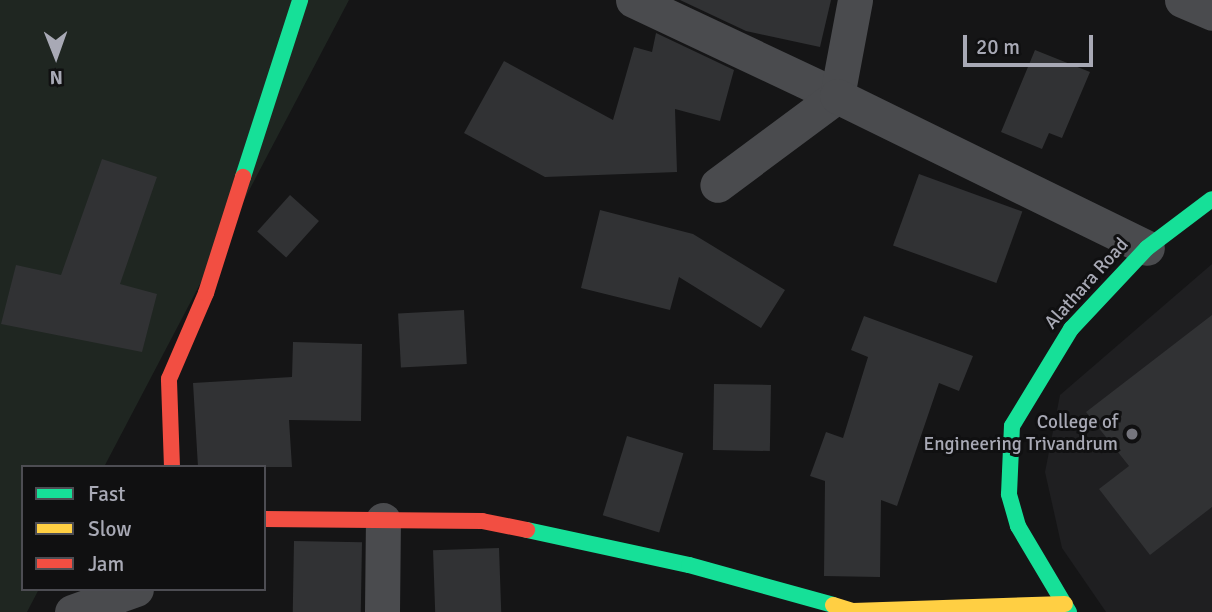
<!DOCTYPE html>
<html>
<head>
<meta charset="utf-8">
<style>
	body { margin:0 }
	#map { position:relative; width:1212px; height:612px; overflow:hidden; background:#151516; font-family:Signika,sans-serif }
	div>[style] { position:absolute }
	.built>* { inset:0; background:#1f1f21 }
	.green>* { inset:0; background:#1f2621 }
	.building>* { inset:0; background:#313234; transform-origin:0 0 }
	.street>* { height:35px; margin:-17.5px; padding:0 17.5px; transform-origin:17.5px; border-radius:17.5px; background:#4a4b4e }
	.fast>* { height:16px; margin:-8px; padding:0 8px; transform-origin:8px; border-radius:8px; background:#16e098 }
	.slow>* { height:16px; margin:-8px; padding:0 8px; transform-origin:8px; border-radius:8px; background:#ffcf43 }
	.jam>* { height:16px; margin:-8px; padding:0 8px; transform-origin:8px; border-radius:8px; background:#f24e42 }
	.dots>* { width:19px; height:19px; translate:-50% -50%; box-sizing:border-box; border:4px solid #101011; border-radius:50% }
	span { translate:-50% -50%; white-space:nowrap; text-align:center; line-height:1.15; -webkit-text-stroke:6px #101011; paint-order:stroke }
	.street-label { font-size:19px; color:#a8a9b5 }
	.poi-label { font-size:19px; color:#a8a9b5 }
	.right { translate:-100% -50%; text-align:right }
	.legend { position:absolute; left:21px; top:465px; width:245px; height:126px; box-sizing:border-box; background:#101011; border:2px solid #4d4d53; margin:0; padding:9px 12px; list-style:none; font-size:21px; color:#a8a9b5 }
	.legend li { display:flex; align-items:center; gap:14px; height:35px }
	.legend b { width:35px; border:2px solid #4d4d53 }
	.north { position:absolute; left:21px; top:21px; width:70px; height:70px; -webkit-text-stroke:5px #101011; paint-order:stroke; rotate:179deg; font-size:19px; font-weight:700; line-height:28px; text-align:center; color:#a8a9b5 }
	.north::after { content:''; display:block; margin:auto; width:24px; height:32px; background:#a8a9b5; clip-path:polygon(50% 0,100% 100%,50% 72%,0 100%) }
	.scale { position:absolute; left:963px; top:35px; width:130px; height:32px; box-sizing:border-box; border:4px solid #a8a9b5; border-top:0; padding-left:9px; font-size:21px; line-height:24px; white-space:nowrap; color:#a8a9b5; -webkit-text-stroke:5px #101011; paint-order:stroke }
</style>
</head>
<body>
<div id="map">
	<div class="built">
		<i style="clip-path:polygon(1212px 264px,1212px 612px,1106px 612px,1062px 548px,1045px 472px,1060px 395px)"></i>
	</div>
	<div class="green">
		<i style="clip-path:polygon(0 0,349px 0,104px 467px,23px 467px,23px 589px,39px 589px,27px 612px,0 612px)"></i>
	</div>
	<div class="building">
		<i style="clip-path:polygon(680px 0,831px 0,820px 47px,746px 31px)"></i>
		<i style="clip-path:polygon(656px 33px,734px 70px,720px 121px,675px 109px,677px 172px,545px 177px,464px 133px,504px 61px,613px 120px,634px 47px,652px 52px)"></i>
		<i style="clip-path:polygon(1035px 50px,1090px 72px,1062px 138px,1049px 133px,1042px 149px,1001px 132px)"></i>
		<i style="clip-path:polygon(102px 159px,157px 177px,120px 284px,157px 294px,142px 352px,1px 324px,16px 265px,61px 275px)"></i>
		<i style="left:919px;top:174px;width:110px;height:76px;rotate:20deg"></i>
		<i style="left:290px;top:195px;width:39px;height:49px;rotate:42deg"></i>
		<i style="clip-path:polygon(600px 210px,693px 234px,785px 290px,761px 328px,679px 277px,670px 310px,581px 288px)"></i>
		<i style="left:464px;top:310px;width:54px;height:66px;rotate:87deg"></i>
		<i style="clip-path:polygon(1212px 315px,1212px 507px,1150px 555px,1099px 489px,1129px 466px,1086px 412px)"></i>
		<i style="clip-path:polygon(864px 316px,973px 356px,959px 391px,939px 383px,897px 506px,881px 500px,880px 577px,824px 576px,825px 481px,810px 476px,826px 432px,843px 438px,868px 357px,851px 350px)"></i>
		<i style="clip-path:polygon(293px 342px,362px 344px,361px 421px,289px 420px,292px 467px,198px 467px,193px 383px,292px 377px)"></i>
		<i style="left:714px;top:384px;width:57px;height:66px;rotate:1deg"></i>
		<i style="left:627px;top:436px;width:59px;height:83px;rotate:17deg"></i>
		<i style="left:294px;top:541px;width:68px;height:71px;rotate:1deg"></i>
		<i style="left:499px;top:548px;width:64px;height:66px;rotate:88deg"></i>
	</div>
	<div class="street">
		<i style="left:633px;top:0;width:225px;rotate:25.2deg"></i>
		<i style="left:837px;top:96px;width:149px;rotate:143.4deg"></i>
		<i style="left:855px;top:0;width:98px;rotate:100.6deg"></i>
		<i style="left:837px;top:96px;width:345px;rotate:26.1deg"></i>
		<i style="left:1182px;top:0;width:33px;rotate:23deg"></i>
		<i style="left:72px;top:612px;width:68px;rotate:-19.8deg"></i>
		<i style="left:382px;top:612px;width:92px;rotate:-89.4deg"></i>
	</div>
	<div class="fast">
		<i style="left:243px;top:177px;width:186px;rotate:-72.1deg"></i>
		<i style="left:527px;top:530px;width:166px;rotate:12.2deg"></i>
		<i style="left:689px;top:565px;width:149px;rotate:15.5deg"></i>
		<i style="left:1069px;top:612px;width:100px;rotate:-120.7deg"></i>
		<i style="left:1018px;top:526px;width:33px;rotate:-106deg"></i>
		<i style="left:1009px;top:494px;width:68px;rotate:-87.5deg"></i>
		<i style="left:1012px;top:426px;width:114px;rotate:-58.7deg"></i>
		<i style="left:1071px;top:329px;width:111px;rotate:-46.8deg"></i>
		<i style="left:1147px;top:248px;width:81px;rotate:-37deg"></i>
	</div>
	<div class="slow">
		<i style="left:833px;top:605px;width:21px;rotate:17deg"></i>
		<i style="left:853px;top:611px;width:212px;rotate:-1.9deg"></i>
	</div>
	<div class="jam">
		<i style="left:172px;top:467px;width:88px;rotate:-92deg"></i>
		<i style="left:169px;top:379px;width:94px;rotate:-66.7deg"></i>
		<i style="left:206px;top:293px;width:122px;rotate:-72.3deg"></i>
		<i style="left:264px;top:519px;width:218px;rotate:0.5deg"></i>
		<i style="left:482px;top:521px;width:46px;rotate:11.3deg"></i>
	</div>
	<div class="dots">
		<i style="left:1132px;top:434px;background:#75757d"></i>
	</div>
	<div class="street-label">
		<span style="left:1087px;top:284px;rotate:-48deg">Alathara Road</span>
	</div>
	<div class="poi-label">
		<span class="right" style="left:1118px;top:434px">College of<br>Engineering Trivandrum</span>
	</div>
	<ul class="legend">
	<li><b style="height:9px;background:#16e098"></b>Fast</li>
	<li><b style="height:9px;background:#ffcf43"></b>Slow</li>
	<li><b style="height:9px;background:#f24e42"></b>Jam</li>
	</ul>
	<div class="north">N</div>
	<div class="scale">20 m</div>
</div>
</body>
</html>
